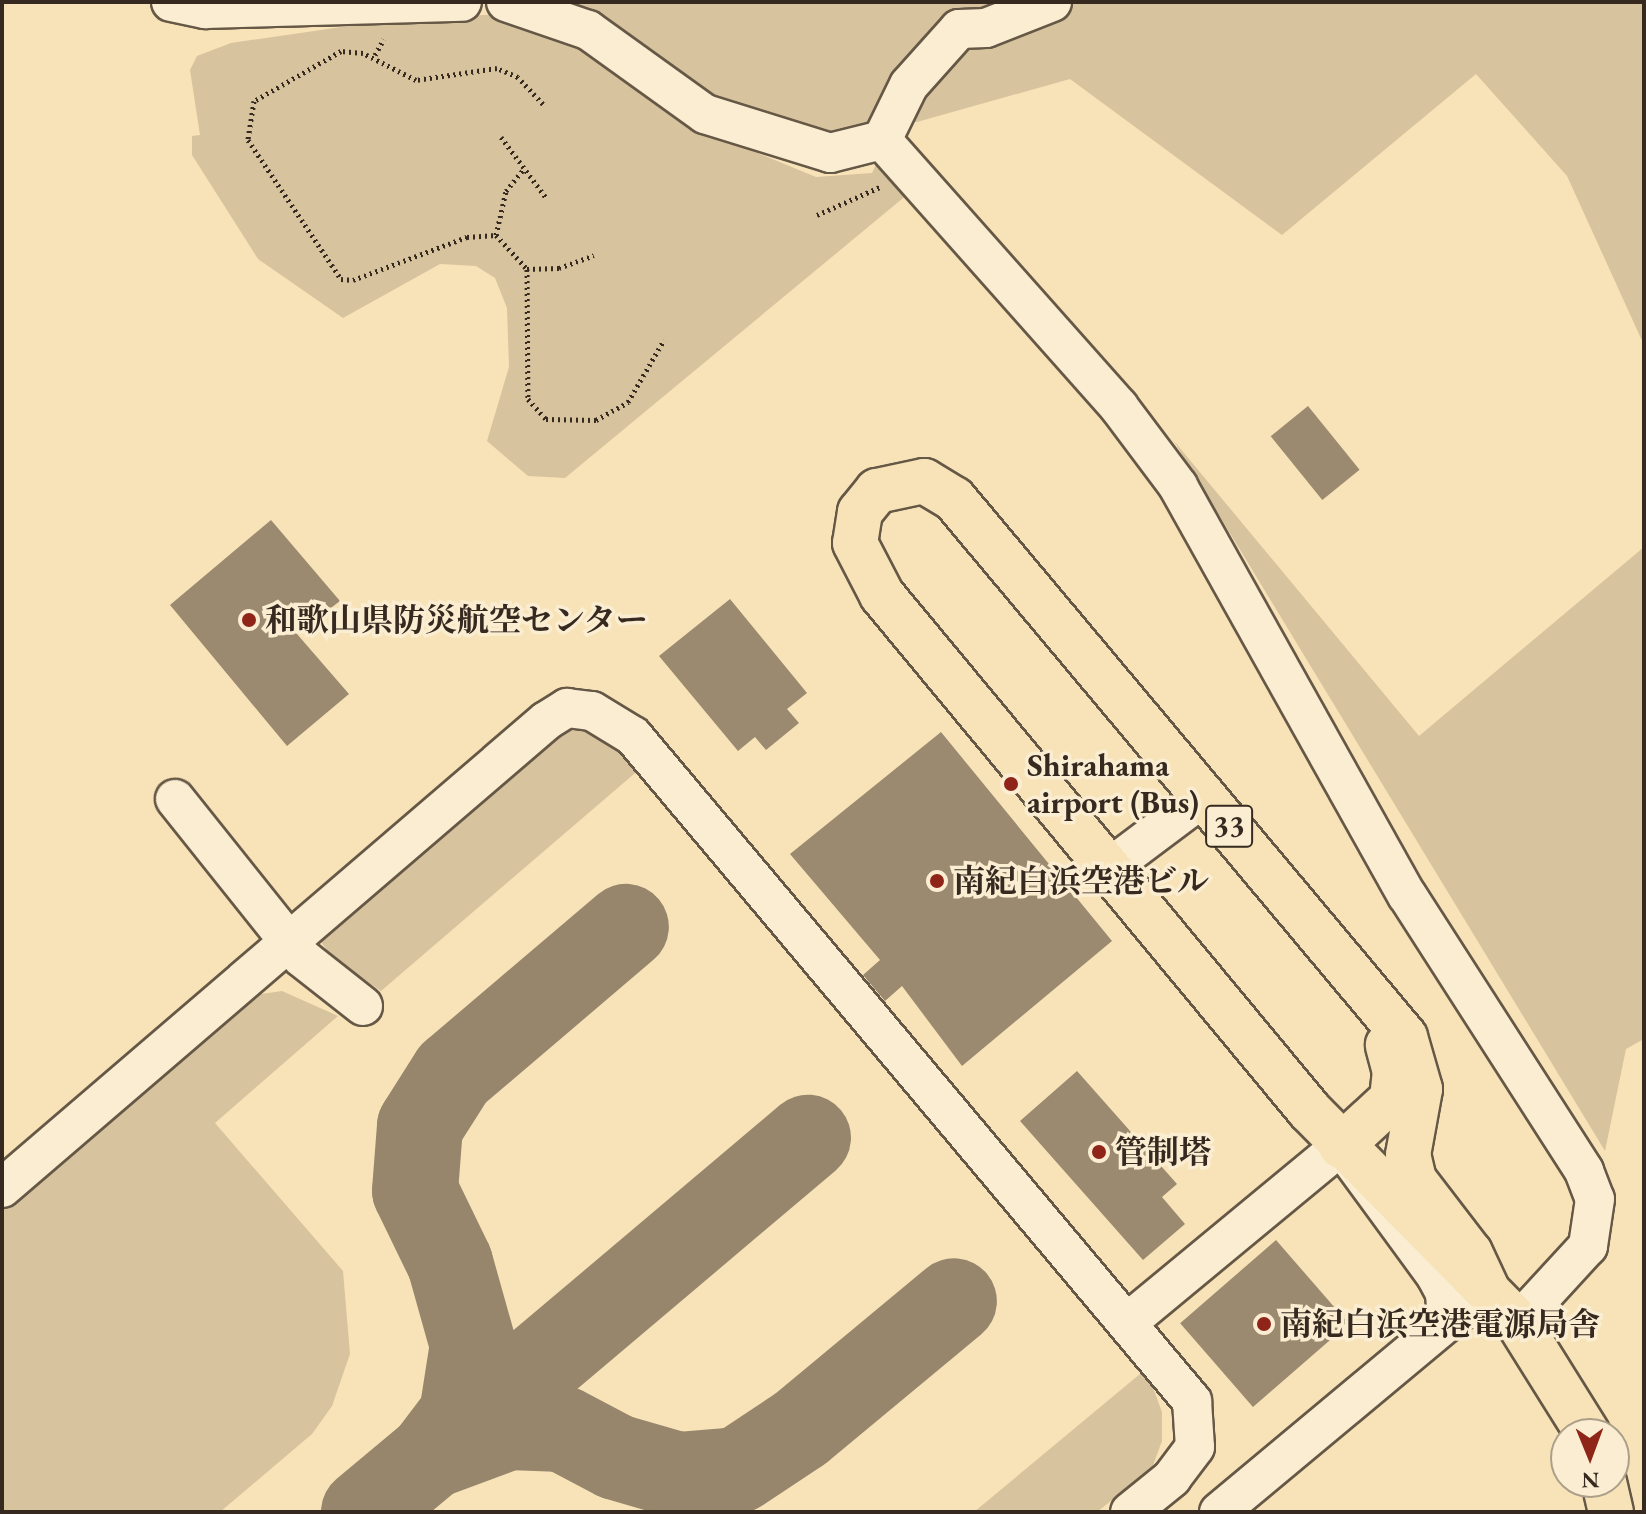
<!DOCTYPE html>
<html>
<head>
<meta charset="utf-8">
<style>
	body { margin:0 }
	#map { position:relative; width:1646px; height:1514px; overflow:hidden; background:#f8e3b8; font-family:"EB Garamond","Noto Serif JP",serif }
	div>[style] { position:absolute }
	.green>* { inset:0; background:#d7c39e }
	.taxiway>* { height:86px; margin:-43px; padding:0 43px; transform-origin:43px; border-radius:43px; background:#97866c }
	.building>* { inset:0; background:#9b8a6f; transform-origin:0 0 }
	.path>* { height:5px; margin-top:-2.5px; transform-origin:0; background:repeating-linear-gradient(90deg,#362920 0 2px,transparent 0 6px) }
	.roads { filter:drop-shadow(2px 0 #665846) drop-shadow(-2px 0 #665846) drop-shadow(0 2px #665846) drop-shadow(0 -2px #665846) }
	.minor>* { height:38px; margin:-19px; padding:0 19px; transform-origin:19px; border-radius:19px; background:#faedd1 }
	.major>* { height:44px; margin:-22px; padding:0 22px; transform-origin:22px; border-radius:22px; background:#f8e3b8 }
	.dots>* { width:22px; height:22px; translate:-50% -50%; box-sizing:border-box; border:4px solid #faedd1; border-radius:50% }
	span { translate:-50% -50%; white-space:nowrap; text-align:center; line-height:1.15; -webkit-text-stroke:7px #faedd1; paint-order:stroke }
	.shield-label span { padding:2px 6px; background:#faedd1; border:2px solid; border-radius:6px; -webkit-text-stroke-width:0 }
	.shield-label { font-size:30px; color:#362920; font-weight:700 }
	.poi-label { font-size:32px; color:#362920; font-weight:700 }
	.left { translate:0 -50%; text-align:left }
	.frame { position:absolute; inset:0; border:4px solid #362920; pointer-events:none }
	.north { position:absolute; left:1550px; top:1418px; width:80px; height:80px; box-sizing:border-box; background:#faedd1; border:2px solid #ac9f8a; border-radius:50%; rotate:179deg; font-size:22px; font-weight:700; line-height:32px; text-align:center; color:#362920 }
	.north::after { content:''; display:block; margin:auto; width:28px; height:36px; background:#8f2418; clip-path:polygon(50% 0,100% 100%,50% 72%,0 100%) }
</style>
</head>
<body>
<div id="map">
	<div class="green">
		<i style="clip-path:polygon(553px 2px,1644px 2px,1644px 345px,1567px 176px,1476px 74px,1282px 235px,1070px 79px,917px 122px,884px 119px,813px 137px,709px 100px)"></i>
		<i style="clip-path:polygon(505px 14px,589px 45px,721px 138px,816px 177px,872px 173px,879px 158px,914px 189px,565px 478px,528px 476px,487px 441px,509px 367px,507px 308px,495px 278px,476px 266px,440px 264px,343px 318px,258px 259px,192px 155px,192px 136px,200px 135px,190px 70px,197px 56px,231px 43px,396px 19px)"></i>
		<i style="clip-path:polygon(1174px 441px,1419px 736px,1644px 547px,1644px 1039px,1626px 1049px,1605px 1151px)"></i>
		<i style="clip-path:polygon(569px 726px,603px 732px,641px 768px,381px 991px,335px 960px,317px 937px)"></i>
		<i style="clip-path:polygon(282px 991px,338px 1016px,215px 1123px,343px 1271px,350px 1354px,332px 1406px,312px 1434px,220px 1512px,2px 1512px,2px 1202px,255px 995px)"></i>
		<i style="clip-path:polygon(1146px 1369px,1162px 1412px,1162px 1441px,1152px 1468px,1097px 1512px,974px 1512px)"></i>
	</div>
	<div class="taxiway">
		<i style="left:449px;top:1441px;width:470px;rotate:-40.2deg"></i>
		<i style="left:431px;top:1456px;width:51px;rotate:-52.9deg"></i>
		<i style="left:462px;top:1415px;width:71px;rotate:-81.1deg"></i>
		<i style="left:473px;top:1345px;width:85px;rotate:-105.7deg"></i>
		<i style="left:450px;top:1263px;width:80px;rotate:-115.9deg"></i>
		<i style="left:415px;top:1191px;width:65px;rotate:-85.6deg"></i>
		<i style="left:420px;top:1126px;width:62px;rotate:-57.6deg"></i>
		<i style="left:453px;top:1074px;width:227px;rotate:-40.4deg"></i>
		<i style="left:364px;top:1512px;width:87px;rotate:-39.9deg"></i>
		<i style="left:431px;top:1456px;width:83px;rotate:-20.4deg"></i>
		<i style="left:509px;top:1427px;width:54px;rotate:2.1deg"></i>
		<i style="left:563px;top:1429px;width:60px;rotate:27.8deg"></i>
		<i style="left:616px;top:1457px;width:65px;rotate:16.2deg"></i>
		<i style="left:678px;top:1475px;width:60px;rotate:-4.8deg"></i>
		<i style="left:738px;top:1470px;width:74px;rotate:-33.5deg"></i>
		<i style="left:800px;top:1429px;width:200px;rotate:-39.7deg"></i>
	</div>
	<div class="building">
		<i style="left:1308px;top:406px;width:82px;height:48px;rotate:51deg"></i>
		<i style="clip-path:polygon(271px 520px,340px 601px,297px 634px,349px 694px,287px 746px,170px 605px)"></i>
		<i style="clip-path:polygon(730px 599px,807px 693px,787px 709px,799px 723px,766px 750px,755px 737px,738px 751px,659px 656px)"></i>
		<i style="clip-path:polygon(941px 732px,1112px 941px,962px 1066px,902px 986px,885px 1001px,863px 975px,880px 960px,790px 854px)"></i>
		<i style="clip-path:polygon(1077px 1071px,1177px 1184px,1162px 1197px,1185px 1224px,1143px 1260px,1020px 1121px)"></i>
		<i style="left:1276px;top:1240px;width:111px;height:127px;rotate:49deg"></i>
	</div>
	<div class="path">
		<i style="left:375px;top:55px;width:18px;rotate:-61deg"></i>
		<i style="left:543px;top:104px;width:37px;rotate:-133deg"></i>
		<i style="left:518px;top:77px;width:23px;rotate:-157deg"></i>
		<i style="left:497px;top:68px;width:82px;rotate:171.6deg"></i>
		<i style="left:416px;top:80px;width:59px;rotate:-153deg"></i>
		<i style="left:363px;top:53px;width:22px;rotate:-175deg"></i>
		<i style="left:341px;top:51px;width:100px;rotate:150.1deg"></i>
		<i style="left:254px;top:101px;width:39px;rotate:99deg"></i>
		<i style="left:248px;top:140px;width:167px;rotate:56.2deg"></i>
		<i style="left:341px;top:279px;width:12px;rotate:5deg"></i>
		<i style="left:353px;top:280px;width:122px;rotate:-20.7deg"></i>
		<i style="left:467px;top:237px;width:29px;rotate:-4deg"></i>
		<i style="left:496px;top:235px;width:46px;rotate:47.6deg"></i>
		<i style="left:527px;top:269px;width:130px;rotate:89.6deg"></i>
		<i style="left:528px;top:399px;width:27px;rotate:48deg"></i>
		<i style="left:546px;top:419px;width:50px;rotate:1.1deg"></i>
		<i style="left:596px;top:420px;width:37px;rotate:-29deg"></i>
		<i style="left:628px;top:402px;width:72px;rotate:-59.9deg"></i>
		<i style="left:501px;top:137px;width:77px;rotate:53.4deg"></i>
		<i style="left:817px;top:215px;width:71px;rotate:-24deg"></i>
		<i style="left:496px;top:235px;width:45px;rotate:-77.2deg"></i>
		<i style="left:506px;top:191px;width:27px;rotate:-51deg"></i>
		<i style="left:527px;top:269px;width:32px;rotate:-2deg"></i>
		<i style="left:559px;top:268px;width:37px;rotate:-20deg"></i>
	</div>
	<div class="roads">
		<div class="minor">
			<i style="left:171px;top:2px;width:35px;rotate:12deg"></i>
			<i style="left:205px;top:9px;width:257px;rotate:-1.6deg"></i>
			<i style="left:506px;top:2px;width:87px;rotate:18.9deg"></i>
			<i style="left:588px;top:30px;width:144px;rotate:35.7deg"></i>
			<i style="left:705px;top:114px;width:131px;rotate:17.3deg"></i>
			<i style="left:830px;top:153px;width:54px;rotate:-14deg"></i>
			<i style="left:882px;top:140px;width:61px;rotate:-63.9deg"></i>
			<i style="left:909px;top:85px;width:75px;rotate:-48.2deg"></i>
			<i style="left:959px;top:29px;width:27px;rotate:-2deg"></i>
			<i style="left:986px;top:28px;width:71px;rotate:-21.5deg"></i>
			<i style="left:882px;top:140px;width:357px;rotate:48.4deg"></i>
			<i style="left:1119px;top:407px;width:99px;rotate:53.2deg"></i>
			<i style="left:1178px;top:486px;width:469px;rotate:60.8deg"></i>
			<i style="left:1407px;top:895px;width:328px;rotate:57.3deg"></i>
			<i style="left:1584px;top:1171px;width:30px;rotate:69deg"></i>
			<i style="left:1595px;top:1199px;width:48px;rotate:98.5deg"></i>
			<i style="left:1588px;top:1246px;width:103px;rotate:132.6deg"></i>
			<i style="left:175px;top:799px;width:202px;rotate:51.4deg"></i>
			<i style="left:301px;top:957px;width:79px;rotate:38.3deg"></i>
			<i style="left:1109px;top:868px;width:120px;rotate:-36.9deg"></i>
			<i style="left:2px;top:1188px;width:717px;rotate:-40.64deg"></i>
			<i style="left:546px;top:721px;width:25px;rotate:-32deg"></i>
			<i style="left:567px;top:708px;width:25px;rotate:7deg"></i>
			<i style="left:592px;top:711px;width:48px;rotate:31.4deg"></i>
			<i style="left:633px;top:736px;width:869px;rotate:49.95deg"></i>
			<i style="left:1192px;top:1401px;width:46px;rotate:86.3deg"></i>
			<i style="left:1195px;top:1447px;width:39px;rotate:127deg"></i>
			<i style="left:1172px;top:1478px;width:54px;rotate:141deg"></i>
			<i style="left:1128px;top:1322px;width:276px;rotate:-39.6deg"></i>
			<i style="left:1341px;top:1146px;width:161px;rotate:53.8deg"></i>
			<i style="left:1436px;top:1276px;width:19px;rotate:62deg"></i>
			<i style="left:1445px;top:1293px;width:29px;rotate:86deg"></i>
			<i style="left:1219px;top:1512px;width:322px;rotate:-39.8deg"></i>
		</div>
		<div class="major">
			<i style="left:1341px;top:1146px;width:69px;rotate:-42.7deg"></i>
			<i style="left:1392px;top:1099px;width:27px;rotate:-84deg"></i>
			<i style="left:1395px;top:1072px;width:28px;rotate:-105deg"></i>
			<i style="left:1487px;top:1289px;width:40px;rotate:-115deg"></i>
			<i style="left:1470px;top:1253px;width:92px;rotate:-127.5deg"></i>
			<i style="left:1414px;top:1180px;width:26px;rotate:-103deg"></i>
			<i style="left:1408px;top:1155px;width:67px;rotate:-79.7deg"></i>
			<i style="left:1420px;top:1089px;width:54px;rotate:-106.1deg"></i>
			<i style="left:1405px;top:1037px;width:702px;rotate:-129.97deg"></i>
			<i style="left:954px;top:499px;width:35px;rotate:-149deg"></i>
			<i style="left:924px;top:481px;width:48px;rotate:168deg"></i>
			<i style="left:877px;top:491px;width:27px;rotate:129deg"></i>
			<i style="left:860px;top:512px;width:31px;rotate:99deg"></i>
			<i style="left:855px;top:543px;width:59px;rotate:62.6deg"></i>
			<i style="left:882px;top:595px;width:670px;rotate:50.33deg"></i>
			<i style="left:1310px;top:1111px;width:296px;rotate:45.4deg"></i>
			<i style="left:1518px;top:1322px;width:132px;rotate:58deg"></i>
			<i style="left:1604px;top:1482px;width:31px;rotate:77deg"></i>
		</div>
	</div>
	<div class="dots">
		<i style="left:249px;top:620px;background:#8f2418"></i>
		<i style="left:1011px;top:784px;background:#8f2418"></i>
		<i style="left:937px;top:881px;background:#8f2418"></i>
		<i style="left:1099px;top:1152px;background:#8f2418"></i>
		<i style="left:1264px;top:1324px;background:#8f2418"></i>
	</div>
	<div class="shield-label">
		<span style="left:1229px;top:826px">33</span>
	</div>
	<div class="poi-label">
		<span class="left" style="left:265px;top:620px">和歌山県防災航空センター</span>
		<span class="left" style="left:1027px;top:784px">Shirahama<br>airport (Bus)</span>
		<span class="left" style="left:953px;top:881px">南紀白浜空港ビル</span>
		<span class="left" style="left:1115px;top:1152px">管制塔</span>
		<span class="left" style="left:1280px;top:1324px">南紀白浜空港電源局舎</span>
	</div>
	<div class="frame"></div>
	<div class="north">N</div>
</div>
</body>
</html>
